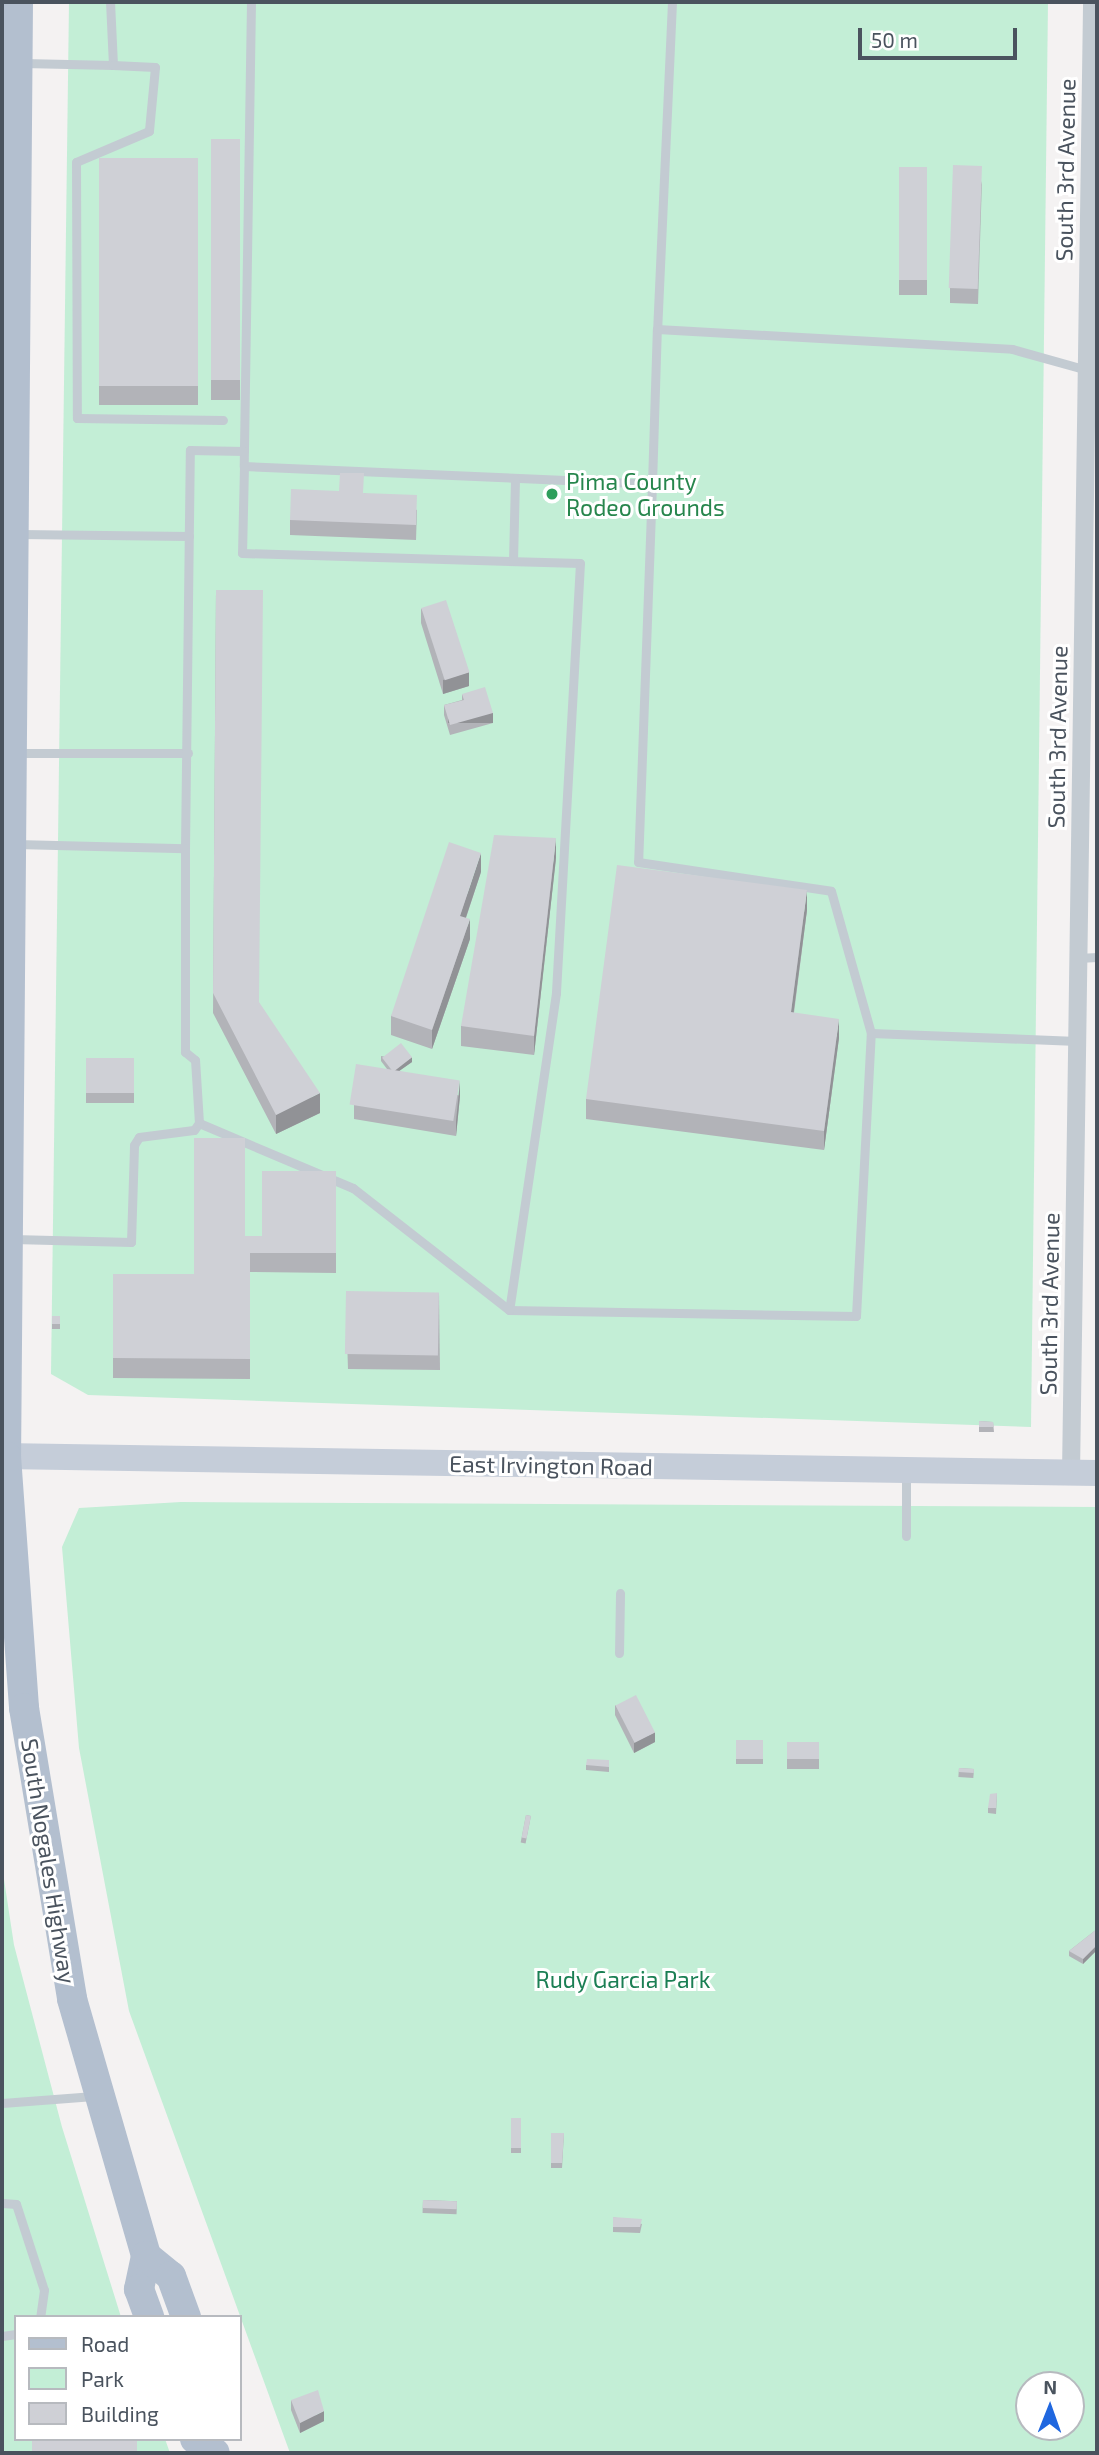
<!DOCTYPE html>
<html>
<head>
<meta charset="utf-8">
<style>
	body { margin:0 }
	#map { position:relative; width:1099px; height:2455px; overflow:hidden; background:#f4f2f2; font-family:"Exo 2",sans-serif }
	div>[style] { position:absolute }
	.green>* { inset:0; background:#c3eed6 }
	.service>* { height:9px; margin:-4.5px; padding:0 4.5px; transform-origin:4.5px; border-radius:4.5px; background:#c3cbd2 }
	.minor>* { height:18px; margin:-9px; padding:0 9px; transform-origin:9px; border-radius:9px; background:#c3cbd2 }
	.secondary>* { height:26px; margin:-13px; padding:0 13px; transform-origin:13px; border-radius:13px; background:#c5cdd9 }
	.primary>* { height:30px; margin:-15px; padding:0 15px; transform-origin:15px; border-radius:15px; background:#b3bfcf }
	.wall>* { inset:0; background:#b2b3b8; transform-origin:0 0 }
	.shaded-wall>* { inset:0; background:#919296; transform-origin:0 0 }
	.building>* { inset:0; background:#cfd0d6; transform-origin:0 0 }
	.dots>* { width:19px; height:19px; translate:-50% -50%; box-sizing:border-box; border:4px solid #fff; border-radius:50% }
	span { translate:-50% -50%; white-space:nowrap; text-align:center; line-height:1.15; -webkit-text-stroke:6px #fff; paint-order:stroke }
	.street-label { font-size:23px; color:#4a535e }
	.leisure-label { font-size:23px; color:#27864d }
	.left { translate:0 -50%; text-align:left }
	.park-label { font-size:23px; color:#1b7f54 }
	.frame { position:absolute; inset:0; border:4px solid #4a535e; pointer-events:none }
	.legend { position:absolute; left:14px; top:2315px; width:228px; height:126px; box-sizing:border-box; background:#fff; border:2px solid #b7babf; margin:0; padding:9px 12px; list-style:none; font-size:21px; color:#4a535e }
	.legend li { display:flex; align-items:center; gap:14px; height:35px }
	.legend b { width:35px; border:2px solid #b7babf }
	.north { position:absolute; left:1015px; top:2371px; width:70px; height:70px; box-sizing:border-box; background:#fff; border:2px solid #b7babf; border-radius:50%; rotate:1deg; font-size:19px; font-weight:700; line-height:28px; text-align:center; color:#4a535e }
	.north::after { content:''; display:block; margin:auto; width:24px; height:32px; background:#2067df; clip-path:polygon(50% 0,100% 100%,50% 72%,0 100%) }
	.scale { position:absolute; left:858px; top:28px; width:159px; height:32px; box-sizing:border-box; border:4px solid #4a535e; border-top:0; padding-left:9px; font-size:21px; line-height:24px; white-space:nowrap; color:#4a535e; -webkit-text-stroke:5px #fff; paint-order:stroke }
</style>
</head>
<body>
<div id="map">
	<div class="green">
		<i style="clip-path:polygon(69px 2px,1048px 2px,1031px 1427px,88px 1395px,51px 1374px)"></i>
		<i style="clip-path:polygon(evenodd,181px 1502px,1097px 1507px,1097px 2453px,290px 2453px,129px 2011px,79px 1748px,62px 1547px,79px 1508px,181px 1502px,1029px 2385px,1071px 2385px,1071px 2427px,1029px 2427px,1029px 2385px)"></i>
		<i style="clip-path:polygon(2px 1866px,14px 1945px,62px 2127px,121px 2317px,16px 2317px,16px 2439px,165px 2439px,170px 2453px,2px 2453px)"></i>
	</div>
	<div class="service">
		<i style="left:251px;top:2px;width:464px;rotate:90.9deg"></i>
		<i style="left:244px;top:466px;width:408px;rotate:2.5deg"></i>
		<i style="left:652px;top:484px;width:155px;rotate:-88.2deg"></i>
		<i style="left:672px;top:2px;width:327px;rotate:92.6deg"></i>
		<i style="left:657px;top:329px;width:356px;rotate:3.2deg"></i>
		<i style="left:1012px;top:349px;width:78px;rotate:15.6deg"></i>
		<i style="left:23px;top:63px;width:90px;rotate:1.3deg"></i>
		<i style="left:113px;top:65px;width:63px;rotate:-92.7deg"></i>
		<i style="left:113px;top:65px;width:42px;rotate:2.7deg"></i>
		<i style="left:155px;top:67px;width:64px;rotate:95.4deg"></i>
		<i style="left:149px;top:131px;width:79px;rotate:157deg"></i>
		<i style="left:76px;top:162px;width:256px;rotate:89.8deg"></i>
		<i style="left:77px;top:418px;width:146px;rotate:0.8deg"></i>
		<i style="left:244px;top:466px;width:87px;rotate:91.3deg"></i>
		<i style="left:242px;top:553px;width:338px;rotate:1.7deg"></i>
		<i style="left:580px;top:563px;width:431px;rotate:93.2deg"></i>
		<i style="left:556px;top:993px;width:320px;rotate:98.4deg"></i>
		<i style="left:509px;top:1310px;width:347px;rotate:1deg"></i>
		<i style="left:856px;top:1316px;width:283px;rotate:-87deg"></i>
		<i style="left:871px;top:1033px;width:206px;rotate:2.2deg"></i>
		<i style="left:652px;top:484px;width:378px;rotate:92.1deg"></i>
		<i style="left:638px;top:862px;width:195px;rotate:8.5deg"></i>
		<i style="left:831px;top:891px;width:148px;rotate:74.3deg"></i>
		<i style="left:19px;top:534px;width:170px;rotate:0.7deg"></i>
		<i style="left:513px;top:561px;width:82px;rotate:-88.6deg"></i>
		<i style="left:17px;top:753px;width:171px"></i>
		<i style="left:16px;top:844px;width:169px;rotate:1.4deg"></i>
		<i style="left:185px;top:848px;width:398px;rotate:-89.3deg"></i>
		<i style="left:190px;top:450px;width:54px;rotate:1.1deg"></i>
		<i style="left:1078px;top:958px;width:19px;rotate:-3deg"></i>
		<i style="left:199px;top:1123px;width:167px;rotate:22.9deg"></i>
		<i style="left:353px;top:1188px;width:198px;rotate:38deg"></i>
		<i style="left:13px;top:1239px;width:118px;rotate:1.5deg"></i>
		<i style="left:131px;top:1242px;width:97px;rotate:-88.2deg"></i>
		<i style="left:134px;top:1145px;width:9px;rotate:-58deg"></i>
		<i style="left:139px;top:1137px;width:55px;rotate:-7.3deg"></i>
		<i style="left:194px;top:1130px;width:9px;rotate:-54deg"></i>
		<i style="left:199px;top:1123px;width:63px;rotate:-93.6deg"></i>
		<i style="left:195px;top:1060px;width:13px;rotate:-141deg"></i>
		<i style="left:185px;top:1052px;width:204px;rotate:-90deg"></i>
		<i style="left:906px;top:1472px;width:64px;rotate:90deg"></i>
		<i style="left:619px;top:1653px;width:60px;rotate:-89deg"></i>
		<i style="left:2px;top:2103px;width:92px;rotate:-4.4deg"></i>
		<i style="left:2px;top:2203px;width:14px;rotate:4deg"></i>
		<i style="left:16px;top:2204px;width:90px;rotate:72deg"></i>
		<i style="left:44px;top:2290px;width:27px;rotate:98deg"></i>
		<i style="left:2px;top:2336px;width:14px;rotate:-8deg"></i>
	</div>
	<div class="minor">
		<i style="left:1071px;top:1474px;width:1472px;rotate:-89.18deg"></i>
	</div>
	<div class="secondary">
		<i style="left:2px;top:1456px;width:1095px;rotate:0.89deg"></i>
	</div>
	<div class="primary">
		<i style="left:18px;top:2px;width:1454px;rotate:90.47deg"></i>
		<i style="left:6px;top:1456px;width:253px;rotate:85.9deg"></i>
		<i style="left:24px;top:1708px;width:295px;rotate:80.6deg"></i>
		<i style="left:72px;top:1999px;width:267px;rotate:73.9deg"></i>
		<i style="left:146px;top:2256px;width:34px;rotate:102deg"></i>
		<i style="left:139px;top:2289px;width:30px;rotate:70deg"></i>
		<i style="left:146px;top:2256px;width:32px;rotate:39deg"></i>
		<i style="left:171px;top:2276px;width:44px;rotate:69.9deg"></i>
		<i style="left:195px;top:2439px;width:24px;rotate:35deg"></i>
	</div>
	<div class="wall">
		<i style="left:211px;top:139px;width:29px;height:261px"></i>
		<i style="left:99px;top:158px;width:99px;height:247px"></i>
		<i style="left:899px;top:167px;width:28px;height:128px"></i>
		<i style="clip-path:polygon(982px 181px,978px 304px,950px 303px,950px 288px)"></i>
		<i style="clip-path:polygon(364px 493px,417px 510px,416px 540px,290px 535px,290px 520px)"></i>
		<i style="clip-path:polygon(216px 590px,259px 1003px,320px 1113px,276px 1134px,213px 1013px)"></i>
		<i style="clip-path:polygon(421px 608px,469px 686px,443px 694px,421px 623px)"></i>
		<i style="clip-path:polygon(462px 694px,493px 723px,450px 735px,444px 715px,444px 705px,462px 700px)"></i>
		<i style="clip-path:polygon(556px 858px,534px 1055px,461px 1046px,461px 1026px)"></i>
		<i style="clip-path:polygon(481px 872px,466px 918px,470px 939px,432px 1049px,391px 1035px,391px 1016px)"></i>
		<i style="clip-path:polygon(807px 910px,794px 1013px,839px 1038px,824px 1150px,586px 1119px,586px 1099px)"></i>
		<i style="clip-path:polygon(381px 1056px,412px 1062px,399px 1071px,460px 1096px,456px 1136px,354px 1119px,354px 1105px,387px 1069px,381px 1061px)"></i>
		<i style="left:86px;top:1058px;width:48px;height:45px"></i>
		<i style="clip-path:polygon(336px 1171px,336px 1273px,250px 1272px,250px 1379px,113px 1378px,113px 1274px,194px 1274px,245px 1236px,262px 1236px)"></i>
		<i style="clip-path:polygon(439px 1293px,440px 1370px,348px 1369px,346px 1306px)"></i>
		<i style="left:52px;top:1316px;width:8px;height:13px"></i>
		<i style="clip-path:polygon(979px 1421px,993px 1422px,994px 1432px,979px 1432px)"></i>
		<i style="clip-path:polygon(615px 1705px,655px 1742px,634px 1753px,615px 1715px)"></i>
		<i style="left:736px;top:1740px;width:27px;height:24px"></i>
		<i style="left:787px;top:1742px;width:32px;height:27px"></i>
		<i style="clip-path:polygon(609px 1760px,609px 1772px,586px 1770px,586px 1765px)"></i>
		<i style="left:959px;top:1768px;width:15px;height:9px;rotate:4deg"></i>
		<i style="clip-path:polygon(997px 1793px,996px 1814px,988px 1813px,988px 1808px)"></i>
		<i style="left:526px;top:1815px;width:5px;height:28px;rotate:11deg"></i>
		<i style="clip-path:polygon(1097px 1929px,1097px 1950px,1083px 1964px,1069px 1956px,1069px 1951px)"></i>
		<i style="left:511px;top:2118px;width:10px;height:35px"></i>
		<i style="clip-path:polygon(551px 2133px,564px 2133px,562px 2168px,551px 2168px)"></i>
		<i style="left:423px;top:2200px;width:34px;height:13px;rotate:2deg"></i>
		<i style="clip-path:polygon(613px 2217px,642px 2224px,640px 2233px,613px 2232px)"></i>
		<i style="clip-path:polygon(291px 2400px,324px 2421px,300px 2433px,291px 2410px)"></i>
	</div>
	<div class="shaded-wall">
		<i style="clip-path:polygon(469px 672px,469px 686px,443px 694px,443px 680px)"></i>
		<i style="left:493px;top:713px;width:10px;height:45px;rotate:90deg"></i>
		<i style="clip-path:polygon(556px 838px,556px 858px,534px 1055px,534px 1036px)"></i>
		<i style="clip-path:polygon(481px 853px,481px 872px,460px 935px,460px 916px)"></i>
		<i style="clip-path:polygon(807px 890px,807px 910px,791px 1032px,791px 1012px)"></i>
		<i style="clip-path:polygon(470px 919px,470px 939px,432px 1049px,432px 1030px)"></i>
		<i style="clip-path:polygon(839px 1019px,839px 1038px,824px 1150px,824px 1131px)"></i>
		<i style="clip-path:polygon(412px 1057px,412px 1062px,392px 1076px,392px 1071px)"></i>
		<i style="clip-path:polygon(460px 1081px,460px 1096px,456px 1136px,456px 1121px)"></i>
		<i style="clip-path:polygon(320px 1093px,320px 1113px,276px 1134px,276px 1115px)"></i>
		<i style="clip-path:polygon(655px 1732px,655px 1742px,634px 1753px,634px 1743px)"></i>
		<i style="clip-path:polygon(1097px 1945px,1097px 1950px,1083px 1964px,1083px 1959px)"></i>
		<i style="clip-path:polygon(324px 2411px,324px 2421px,300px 2433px,300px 2423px)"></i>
	</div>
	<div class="building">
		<i style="left:211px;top:139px;width:29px;height:241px"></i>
		<i style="left:99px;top:158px;width:99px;height:228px"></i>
		<i style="left:953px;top:165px;width:29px;height:123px;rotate:2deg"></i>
		<i style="left:899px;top:167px;width:28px;height:113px"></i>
		<i style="clip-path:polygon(340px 473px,364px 473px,363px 493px,417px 495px,416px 525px,290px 520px,291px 489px,339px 491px)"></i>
		<i style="clip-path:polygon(216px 590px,263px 590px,259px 1002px,320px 1093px,276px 1115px,213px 993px)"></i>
		<i style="left:446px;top:600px;width:76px;height:26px;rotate:72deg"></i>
		<i style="clip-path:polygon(485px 687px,493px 713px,450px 725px,444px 705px,464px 700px,462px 694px)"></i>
		<i style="clip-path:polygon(494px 835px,556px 838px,534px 1036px,461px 1026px)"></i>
		<i style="clip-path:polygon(449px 842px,481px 853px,460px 916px,470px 919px,432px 1030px,391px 1016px)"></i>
		<i style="clip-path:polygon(617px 865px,807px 890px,791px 1012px,839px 1019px,824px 1131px,586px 1099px)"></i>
		<i style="left:401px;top:1043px;width:18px;height:24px;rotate:52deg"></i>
		<i style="left:86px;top:1058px;width:48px;height:35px"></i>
		<i style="left:356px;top:1064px;width:105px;height:41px;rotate:9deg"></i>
		<i style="clip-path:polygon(194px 1138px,245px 1138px,245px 1236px,262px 1236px,262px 1171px,336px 1171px,336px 1253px,250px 1253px,250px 1359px,113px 1358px,113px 1274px,194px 1274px)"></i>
		<i style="left:346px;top:1291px;width:93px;height:63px;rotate:1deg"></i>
		<i style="left:52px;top:1316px;width:8px;height:8px"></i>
		<i style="clip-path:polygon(979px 1421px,993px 1422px,994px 1427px,979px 1427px)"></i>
		<i style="left:636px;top:1695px;width:42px;height:23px;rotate:63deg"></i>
		<i style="left:736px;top:1740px;width:27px;height:19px"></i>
		<i style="left:787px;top:1742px;width:32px;height:17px"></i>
		<i style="clip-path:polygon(587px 1759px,609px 1760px,609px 1767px,586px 1765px)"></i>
		<i style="left:959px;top:1768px;width:15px;height:4px;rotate:4deg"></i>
		<i style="clip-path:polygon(997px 1793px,996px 1808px,988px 1808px,990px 1794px)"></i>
		<i style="left:526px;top:1815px;width:5px;height:23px;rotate:11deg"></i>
		<i style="clip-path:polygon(1097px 1929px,1097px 1945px,1083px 1959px,1069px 1951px)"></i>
		<i style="left:511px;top:2118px;width:10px;height:30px"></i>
		<i style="clip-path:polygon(551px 2133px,564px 2133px,562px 2163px,551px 2163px)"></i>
		<i style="left:423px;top:2200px;width:34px;height:8px;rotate:2deg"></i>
		<i style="clip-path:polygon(613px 2217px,642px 2219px,640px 2227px,613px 2227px)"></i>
		<i style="clip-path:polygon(318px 2390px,324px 2411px,300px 2423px,291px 2400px)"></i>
		<i style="left:32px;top:2439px;width:105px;height:14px"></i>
	</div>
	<div class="dots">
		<i style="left:552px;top:494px;background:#2e9e5b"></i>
	</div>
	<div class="street-label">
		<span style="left:1065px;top:170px;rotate:-89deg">South 3rd Avenue</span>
		<span style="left:1057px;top:737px;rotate:-89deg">South 3rd Avenue</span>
		<span style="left:1049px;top:1304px;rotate:-89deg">South 3rd Avenue</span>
		<span style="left:551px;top:1465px;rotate:1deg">East Irvington Road</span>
		<span style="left:49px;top:1861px;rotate:81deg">South Nogales Highway</span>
	</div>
	<div class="leisure-label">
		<span class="left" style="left:566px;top:494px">Pima County<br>Rodeo Grounds</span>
	</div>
	<div class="park-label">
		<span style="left:623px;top:1979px">Rudy Garcia Park</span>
	</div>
	<div class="frame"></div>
	<ul class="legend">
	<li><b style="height:9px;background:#b3bfcf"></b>Road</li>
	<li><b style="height:19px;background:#c3eed6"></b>Park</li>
	<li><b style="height:19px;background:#cfd0d6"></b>Building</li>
	</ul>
	<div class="north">N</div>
	<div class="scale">50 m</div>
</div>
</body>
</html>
